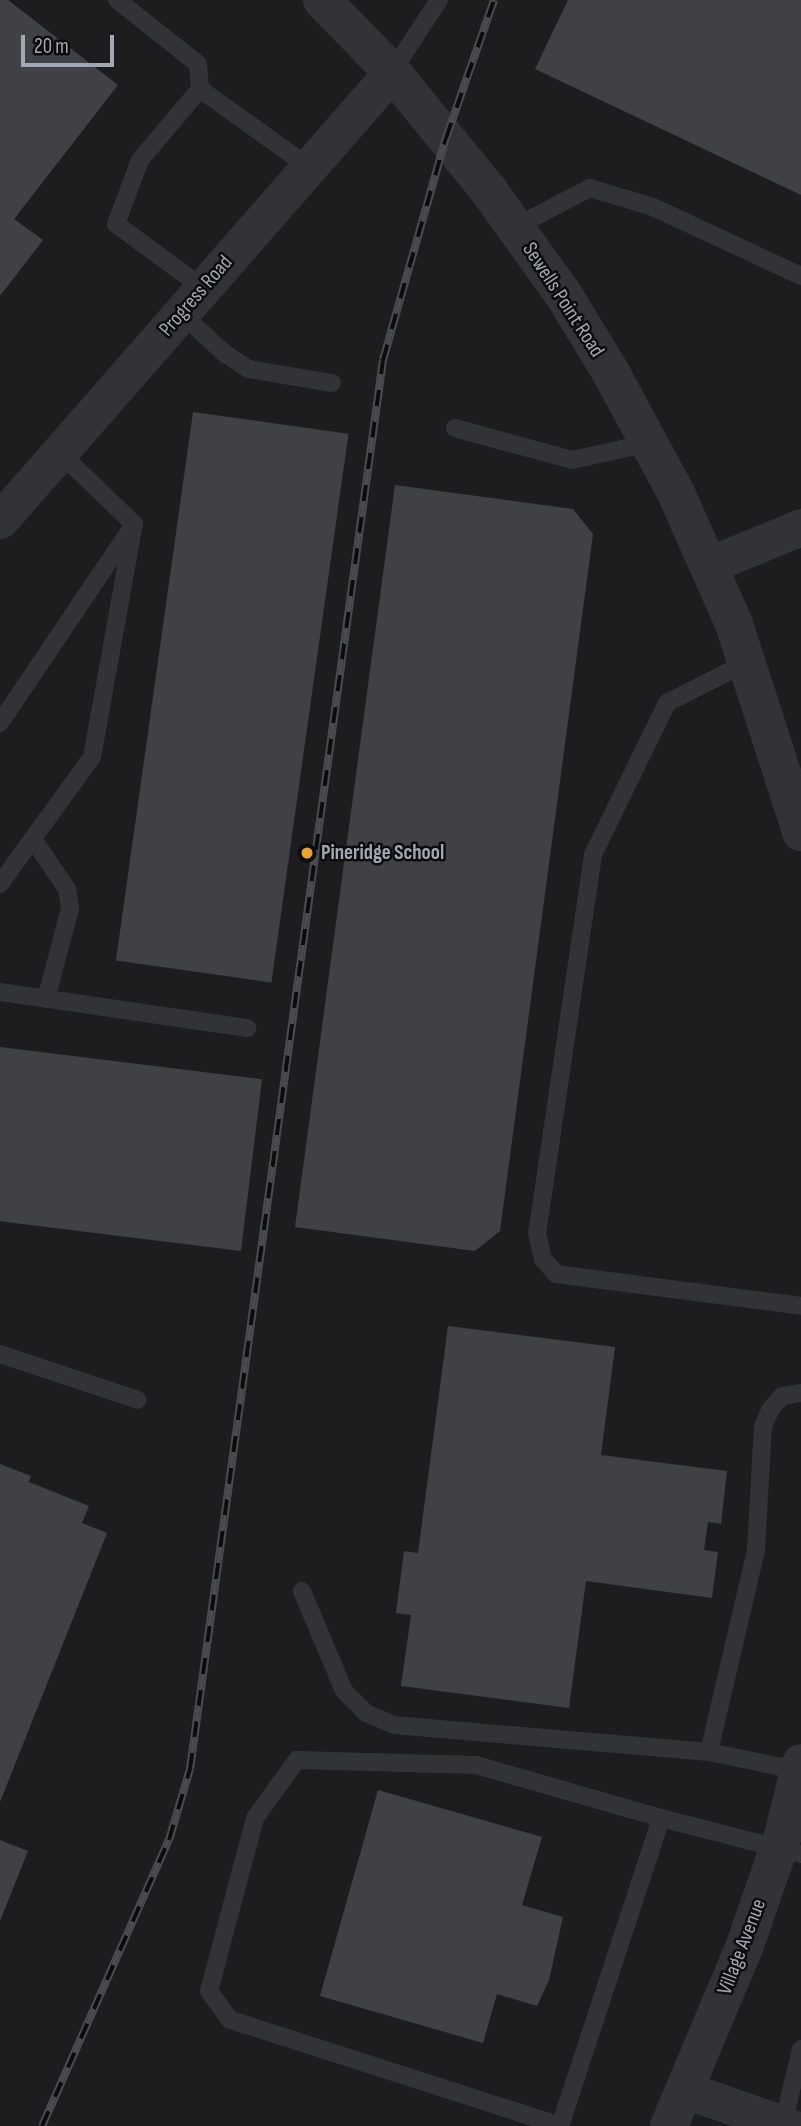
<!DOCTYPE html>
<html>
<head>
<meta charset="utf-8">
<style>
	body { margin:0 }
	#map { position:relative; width:801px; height:2126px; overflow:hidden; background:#111112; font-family:"Sofia Sans Condensed",sans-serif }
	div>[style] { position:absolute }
	.built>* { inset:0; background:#1d1d1f; transform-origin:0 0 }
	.building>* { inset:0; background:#404145; transform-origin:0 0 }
	.service>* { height:18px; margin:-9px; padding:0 9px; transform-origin:9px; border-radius:9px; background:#323337 }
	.minor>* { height:37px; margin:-18.5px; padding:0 18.5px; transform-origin:18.5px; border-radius:18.5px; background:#323337 }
	.tertiary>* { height:38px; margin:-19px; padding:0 19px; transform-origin:19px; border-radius:19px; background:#323337 }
	.rail>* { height:8px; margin-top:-4px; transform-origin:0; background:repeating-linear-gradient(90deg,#0c0c0d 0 16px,#494b50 0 32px); box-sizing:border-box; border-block:2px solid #494b50 }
	.dots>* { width:19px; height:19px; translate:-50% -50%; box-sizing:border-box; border:4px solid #0c0c0d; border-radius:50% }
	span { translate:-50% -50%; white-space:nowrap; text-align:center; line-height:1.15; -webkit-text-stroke:5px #0c0c0d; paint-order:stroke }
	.street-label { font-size:21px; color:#a2a8b3 }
	.poi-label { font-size:21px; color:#a2a8b3; font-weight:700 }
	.left { translate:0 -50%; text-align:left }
	.scale { position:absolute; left:21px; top:35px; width:93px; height:32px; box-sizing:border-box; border:4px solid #a2a8b3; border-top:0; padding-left:9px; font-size:21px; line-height:24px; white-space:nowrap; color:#a2a8b3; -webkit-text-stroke:5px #0c0c0d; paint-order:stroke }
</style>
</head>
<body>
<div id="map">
	<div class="built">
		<i style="left:0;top:0;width:801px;height:2126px"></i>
	</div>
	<div class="building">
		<i style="clip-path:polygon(0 0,8px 0,118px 85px,14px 219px,43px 240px,0 296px)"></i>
		<i style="clip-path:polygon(568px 0,801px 0,801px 195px,535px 69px)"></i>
		<i style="left:193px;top:412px;width:157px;height:554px;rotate:8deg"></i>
		<i style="clip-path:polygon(395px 485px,573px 509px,593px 534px,500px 1231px,475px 1251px,295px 1227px)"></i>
		<i style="left:0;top:1047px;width:264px;height:173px;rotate:7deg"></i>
		<i style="clip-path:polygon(448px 1326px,615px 1347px,601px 1455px,727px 1471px,721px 1524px,708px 1522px,704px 1550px,718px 1552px,712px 1598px,586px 1581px,569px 1708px,401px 1686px,411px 1615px,396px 1613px,404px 1551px,418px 1553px)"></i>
		<i style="clip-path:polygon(0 1464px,31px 1476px,29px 1482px,89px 1506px,82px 1523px,107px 1533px,0 1802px)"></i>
		<i style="clip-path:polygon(378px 1790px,542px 1837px,522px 1905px,563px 1917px,549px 1980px,537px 2006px,497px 1994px,483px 2043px,320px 1996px)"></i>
		<i style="clip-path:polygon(0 1840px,28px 1851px,0 1921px)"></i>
	</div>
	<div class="service">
		<i style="left:117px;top:0;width:103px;rotate:38.3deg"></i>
		<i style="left:198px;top:64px;width:25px;rotate:85deg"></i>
		<i style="left:392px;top:72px;width:86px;rotate:-56.9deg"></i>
		<i style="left:515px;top:227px;width:85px;rotate:-27.5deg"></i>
		<i style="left:590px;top:188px;width:66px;rotate:16.8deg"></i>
		<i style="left:653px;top:207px;width:163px;rotate:25deg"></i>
		<i style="left:203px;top:288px;width:108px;rotate:-143.7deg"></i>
		<i style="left:116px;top:224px;width:68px;rotate:-69.4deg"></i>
		<i style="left:140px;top:160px;width:93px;rotate:-49.8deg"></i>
		<i style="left:200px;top:89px;width:134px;rotate:35.6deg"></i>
		<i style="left:181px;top:313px;width:59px;rotate:42.9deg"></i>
		<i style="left:224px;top:353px;width:30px;rotate:33deg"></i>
		<i style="left:249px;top:369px;width:84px;rotate:9.6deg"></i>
		<i style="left:455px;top:428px;width:121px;rotate:15.3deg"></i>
		<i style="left:572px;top:460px;width:79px;rotate:-12.4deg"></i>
		<i style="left:748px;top:662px;width:91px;rotate:153.2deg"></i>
		<i style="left:667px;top:703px;width:169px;rotate:116deg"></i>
		<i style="left:593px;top:855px;width:382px;rotate:98.4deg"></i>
		<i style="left:537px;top:1233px;width:27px;rotate:77deg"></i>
		<i style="left:543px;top:1259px;width:20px;rotate:49deg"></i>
		<i style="left:556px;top:1274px;width:247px;rotate:7.4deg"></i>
		<i style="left:0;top:723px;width:240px;rotate:-56deg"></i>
		<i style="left:134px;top:524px;width:105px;rotate:-136.2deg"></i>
		<i style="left:33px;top:839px;width:60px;rotate:55.8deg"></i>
		<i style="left:67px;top:889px;width:20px;rotate:81deg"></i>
		<i style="left:70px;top:909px;width:93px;rotate:104.9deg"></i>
		<i style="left:0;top:884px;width:157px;rotate:-54.1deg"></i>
		<i style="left:92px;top:757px;width:237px;rotate:-79.8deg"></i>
		<i style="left:0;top:992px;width:250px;rotate:8.3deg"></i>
		<i style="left:0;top:1354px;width:145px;rotate:18.4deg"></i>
		<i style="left:302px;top:1591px;width:108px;rotate:67.2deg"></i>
		<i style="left:344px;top:1691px;width:31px;rotate:45deg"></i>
		<i style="left:366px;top:1713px;width:30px;rotate:23deg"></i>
		<i style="left:394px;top:1725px;width:316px;rotate:4.9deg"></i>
		<i style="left:709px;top:1752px;width:94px;rotate:11.7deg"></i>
		<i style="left:709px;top:1752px;width:207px;rotate:-76.9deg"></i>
		<i style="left:756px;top:1550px;width:124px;rotate:-86.8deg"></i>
		<i style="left:763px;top:1426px;width:17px;rotate:-66deg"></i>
		<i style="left:770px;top:1410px;width:18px;rotate:-49deg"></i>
		<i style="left:782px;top:1396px;width:19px;rotate:-9deg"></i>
		<i style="left:783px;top:2124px;width:77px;rotate:-76.5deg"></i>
		<i style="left:558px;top:2125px;width:344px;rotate:-162.2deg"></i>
		<i style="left:230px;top:2020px;width:36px;rotate:-126deg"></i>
		<i style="left:209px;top:1991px;width:179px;rotate:-75.1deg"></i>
		<i style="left:255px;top:1818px;width:72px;rotate:-54.1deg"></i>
		<i style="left:297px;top:1760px;width:179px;rotate:1.6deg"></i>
		<i style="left:476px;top:1765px;width:192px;rotate:16deg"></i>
		<i style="left:560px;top:2126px;width:324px;rotate:-71.8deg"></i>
		<i style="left:661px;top:1818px;width:145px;rotate:14.4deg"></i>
	</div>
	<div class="minor">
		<i style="left:0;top:520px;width:595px;rotate:-48.81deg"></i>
		<i style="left:709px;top:565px;width:100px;rotate:-22.4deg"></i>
		<i style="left:685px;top:2090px;width:110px;rotate:19.1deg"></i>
	</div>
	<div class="tertiary">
		<i style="left:322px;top:0;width:100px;rotate:45.8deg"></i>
		<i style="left:392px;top:72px;width:154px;rotate:50.8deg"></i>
		<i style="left:489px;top:191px;width:127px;rotate:54.3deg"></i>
		<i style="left:563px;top:294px;width:90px;rotate:58.6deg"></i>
		<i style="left:610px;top:371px;width:139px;rotate:61.6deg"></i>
		<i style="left:676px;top:493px;width:143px;rotate:66.1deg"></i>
		<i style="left:734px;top:624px;width:219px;rotate:72.1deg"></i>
		<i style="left:669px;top:2126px;width:196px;rotate:-67.2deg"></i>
		<i style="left:745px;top:1945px;width:116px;rotate:-70.9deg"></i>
		<i style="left:783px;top:1835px;width:74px;rotate:-76deg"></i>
	</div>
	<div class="rail">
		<i style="left:42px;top:2126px;width:313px;rotate:-66.1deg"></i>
		<i style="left:169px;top:1840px;width:74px;rotate:-73.5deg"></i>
		<i style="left:190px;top:1769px;width:1422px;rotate:-82.2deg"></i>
		<i style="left:383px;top:360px;width:231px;rotate:-74.2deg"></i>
		<i style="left:446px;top:138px;width:146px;rotate:-70.8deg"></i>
	</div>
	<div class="dots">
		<i style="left:307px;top:853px;background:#eda52f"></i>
	</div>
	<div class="street-label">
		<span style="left:196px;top:296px;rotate:-49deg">Progress Road</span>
		<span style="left:563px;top:300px;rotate:57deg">Sewells Point Road</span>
		<span style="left:742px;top:1947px;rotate:-69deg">Village Avenue</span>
	</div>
	<div class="poi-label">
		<span class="left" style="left:321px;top:853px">Pineridge School</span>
	</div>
	<div class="scale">20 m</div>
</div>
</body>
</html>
